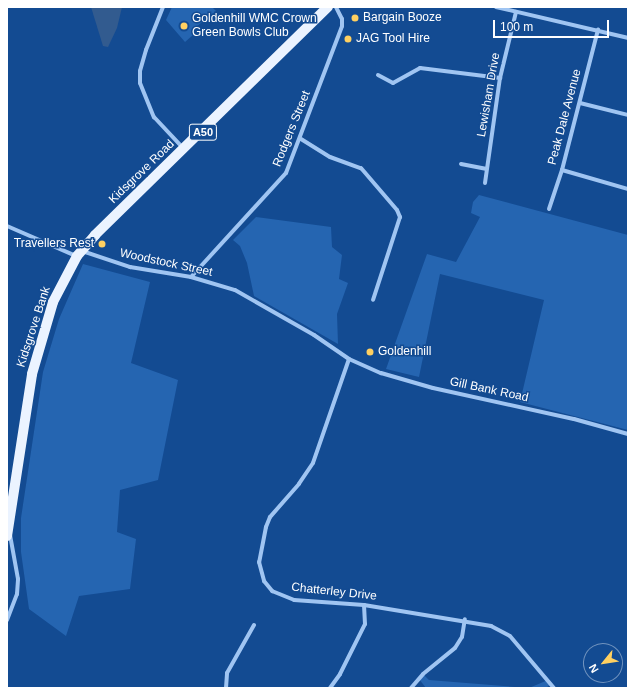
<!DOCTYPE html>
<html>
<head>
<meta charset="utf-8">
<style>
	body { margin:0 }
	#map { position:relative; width:635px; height:695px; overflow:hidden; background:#134b92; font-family:Helvetica,sans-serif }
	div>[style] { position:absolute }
	.green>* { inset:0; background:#2565b1 }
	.water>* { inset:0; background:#325b8f }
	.minor>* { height:4px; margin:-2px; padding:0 2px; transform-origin:2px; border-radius:2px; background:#a0c5f2 }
	.primary>* { height:10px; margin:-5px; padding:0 5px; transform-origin:5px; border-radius:5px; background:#ebf3ff }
	.dots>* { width:11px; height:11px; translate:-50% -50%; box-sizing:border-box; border:2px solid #134b92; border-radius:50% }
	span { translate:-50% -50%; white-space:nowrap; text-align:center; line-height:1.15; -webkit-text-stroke:3px #134b92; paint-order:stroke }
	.shield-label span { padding:1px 3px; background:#134b92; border:1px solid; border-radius:3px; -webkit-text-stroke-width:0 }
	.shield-label { font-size:11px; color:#fff; font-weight:700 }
	.poi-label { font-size:12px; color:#fff }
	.left { translate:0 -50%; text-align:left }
	.right { translate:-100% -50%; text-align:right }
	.street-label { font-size:12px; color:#fff }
	.frame { position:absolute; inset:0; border:8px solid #fff; pointer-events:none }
	.north { position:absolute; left:583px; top:643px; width:40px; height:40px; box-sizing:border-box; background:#134b92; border:1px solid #7193be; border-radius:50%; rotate:240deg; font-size:11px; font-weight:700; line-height:16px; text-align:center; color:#fff }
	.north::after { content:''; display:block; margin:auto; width:14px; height:18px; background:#ffd061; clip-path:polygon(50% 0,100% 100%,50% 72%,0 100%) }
	.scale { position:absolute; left:493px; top:20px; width:116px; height:18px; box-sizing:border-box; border:2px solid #fff; border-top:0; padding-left:5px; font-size:12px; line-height:14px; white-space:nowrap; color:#fff; -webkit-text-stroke:3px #134b92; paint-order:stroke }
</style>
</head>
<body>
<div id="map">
	<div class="green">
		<i style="clip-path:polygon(172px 7px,212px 7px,216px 11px,191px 31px,193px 35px,185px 42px,166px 20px)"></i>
		<i style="clip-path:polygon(479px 195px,628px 235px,628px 430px,520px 402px,544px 300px,440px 274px,419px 377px,386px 369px,427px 254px,456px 262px,480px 217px,471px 213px,473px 202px)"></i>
		<i style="clip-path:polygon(256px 217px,331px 227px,332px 247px,342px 255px,339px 279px,348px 283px,337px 314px,338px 344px,254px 296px,247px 263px,240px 246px,233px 240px)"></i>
		<i style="clip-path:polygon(83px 264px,150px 282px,131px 363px,178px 380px,158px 480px,120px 490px,117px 532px,136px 539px,130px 589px,79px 596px,66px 636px,29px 609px,21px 552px,21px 518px,43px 372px,59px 319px)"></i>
		<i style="clip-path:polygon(423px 674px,429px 680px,528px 688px,426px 688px,419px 679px)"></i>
		<i style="clip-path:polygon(548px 680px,551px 684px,546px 688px,529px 688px)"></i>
	</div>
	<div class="water">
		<i style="clip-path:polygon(91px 7px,122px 7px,117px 28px,108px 47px,103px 46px)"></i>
	</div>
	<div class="minor">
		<i style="left:163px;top:7px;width:46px;rotate:111.6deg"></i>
		<i style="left:146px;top:50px;width:22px;rotate:106deg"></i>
		<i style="left:140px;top:71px;width:12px;rotate:90deg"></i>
		<i style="left:140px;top:83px;width:37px;rotate:68deg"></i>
		<i style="left:154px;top:117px;width:42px;rotate:46.9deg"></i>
		<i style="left:496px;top:7px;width:136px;rotate:13.2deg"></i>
		<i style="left:378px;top:75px;width:17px;rotate:28deg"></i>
		<i style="left:393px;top:83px;width:31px;rotate:-29deg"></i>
		<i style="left:420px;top:68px;width:81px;rotate:7.1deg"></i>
		<i style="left:580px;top:103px;width:49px;rotate:14deg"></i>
		<i style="left:301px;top:139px;width:34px;rotate:32deg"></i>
		<i style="left:330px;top:157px;width:33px;rotate:20deg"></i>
		<i style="left:361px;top:168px;width:55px;rotate:49.4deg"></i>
		<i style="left:397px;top:210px;width:8px;rotate:67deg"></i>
		<i style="left:400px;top:217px;width:87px;rotate:108deg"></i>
		<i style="left:461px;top:164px;width:25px;rotate:11deg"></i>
		<i style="left:562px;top:170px;width:69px;rotate:16.1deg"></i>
		<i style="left:485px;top:183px;width:106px;rotate:-81.9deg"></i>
		<i style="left:500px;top:78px;width:68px;rotate:-76.4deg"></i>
		<i style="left:549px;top:209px;width:41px;rotate:-71.6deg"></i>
		<i style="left:562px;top:170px;width:145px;rotate:-75.6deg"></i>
		<i style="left:7px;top:226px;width:75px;rotate:23.5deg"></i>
		<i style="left:82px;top:251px;width:51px;rotate:18.4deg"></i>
		<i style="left:130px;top:267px;width:62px;rotate:9.3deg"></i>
		<i style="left:191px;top:277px;width:46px;rotate:16.5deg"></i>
		<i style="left:235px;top:290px;width:91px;rotate:29.7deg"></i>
		<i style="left:314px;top:335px;width:42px;rotate:34.4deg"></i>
		<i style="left:349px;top:359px;width:35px;rotate:24deg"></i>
		<i style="left:381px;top:373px;width:54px;rotate:16.1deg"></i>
		<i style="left:433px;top:388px;width:144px;rotate:12.4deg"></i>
		<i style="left:574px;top:419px;width:56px;rotate:15.5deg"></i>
		<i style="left:191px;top:277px;width:141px;rotate:-47.6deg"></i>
		<i style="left:286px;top:173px;width:157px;rotate:-69.1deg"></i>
		<i style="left:342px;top:26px;width:7px;rotate:-90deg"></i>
		<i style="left:342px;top:19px;width:13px;rotate:-117deg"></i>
		<i style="left:349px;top:359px;width:110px;rotate:109.1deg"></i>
		<i style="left:313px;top:463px;width:25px;rotate:124deg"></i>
		<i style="left:299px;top:484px;width:44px;rotate:131.3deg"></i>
		<i style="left:270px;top:517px;width:11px;rotate:112deg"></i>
		<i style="left:266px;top:527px;width:36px;rotate:101deg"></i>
		<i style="left:259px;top:562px;width:20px;rotate:75deg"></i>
		<i style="left:264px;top:581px;width:13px;rotate:51deg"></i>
		<i style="left:272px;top:591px;width:24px;rotate:22deg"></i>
		<i style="left:294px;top:600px;width:70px;rotate:4.1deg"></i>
		<i style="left:364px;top:605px;width:129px;rotate:9.4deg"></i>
		<i style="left:491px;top:626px;width:21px;rotate:28deg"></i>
		<i style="left:510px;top:636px;width:68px;rotate:49.8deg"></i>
		<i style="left:7px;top:620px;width:28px;rotate:-69deg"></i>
		<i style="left:17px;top:594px;width:15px;rotate:-86deg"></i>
		<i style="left:18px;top:579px;width:45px;rotate:-100.3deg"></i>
		<i style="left:226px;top:688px;width:15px;rotate:-86deg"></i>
		<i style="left:227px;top:673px;width:55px;rotate:-60.6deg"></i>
		<i style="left:330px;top:688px;width:17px;rotate:-54deg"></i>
		<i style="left:340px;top:674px;width:56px;rotate:-63.4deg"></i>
		<i style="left:365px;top:624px;width:19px;rotate:-93deg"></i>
		<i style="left:411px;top:688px;width:18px;rotate:-49deg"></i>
		<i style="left:423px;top:674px;width:41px;rotate:-39.1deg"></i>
		<i style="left:455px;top:648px;width:13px;rotate:-58deg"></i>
		<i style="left:462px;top:637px;width:18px;rotate:-81deg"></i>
	</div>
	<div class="primary">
		<i style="left:7px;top:536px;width:164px;rotate:-81.2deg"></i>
		<i style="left:32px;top:374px;width:75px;rotate:-73.7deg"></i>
		<i style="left:53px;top:302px;width:52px;rotate:-62.4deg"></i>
		<i style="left:77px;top:256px;width:28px;rotate:-49deg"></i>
		<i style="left:95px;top:235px;width:326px;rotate:-44.4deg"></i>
	</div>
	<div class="dots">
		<i style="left:355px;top:18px;background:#ffd061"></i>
		<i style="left:184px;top:26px;background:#ffd061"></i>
		<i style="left:348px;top:39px;background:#ffd061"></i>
		<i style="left:102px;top:244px;background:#ffd061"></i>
		<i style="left:370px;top:352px;background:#ffd061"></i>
	</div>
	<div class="shield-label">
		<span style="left:203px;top:132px">A50</span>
	</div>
	<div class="poi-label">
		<span class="left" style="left:363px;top:18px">Bargain Booze</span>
		<span class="left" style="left:192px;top:26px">Goldenhill WMC Crown<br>Green Bowls Club</span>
		<span class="left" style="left:356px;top:39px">JAG Tool Hire</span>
		<span class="right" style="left:94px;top:244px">Travellers Rest</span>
		<span class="left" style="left:378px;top:352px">Goldenhill</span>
	</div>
	<div class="street-label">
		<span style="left:489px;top:95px;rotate:-80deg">Lewisham Drive</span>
		<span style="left:565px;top:117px;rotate:-75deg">Peak Dale Avenue</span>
		<span style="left:292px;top:129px;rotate:-68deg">Rodgers Street</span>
		<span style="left:142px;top:172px;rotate:-44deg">Kidsgrove Road</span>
		<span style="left:166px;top:263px;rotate:12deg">Woodstock Street</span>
		<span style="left:34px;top:327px;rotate:-72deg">Kidsgrove Bank</span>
		<span style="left:489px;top:390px;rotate:12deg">Gill Bank Road</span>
		<span style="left:334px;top:592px;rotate:6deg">Chatterley Drive</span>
	</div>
	<div class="frame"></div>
	<div class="north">N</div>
	<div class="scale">100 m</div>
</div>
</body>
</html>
